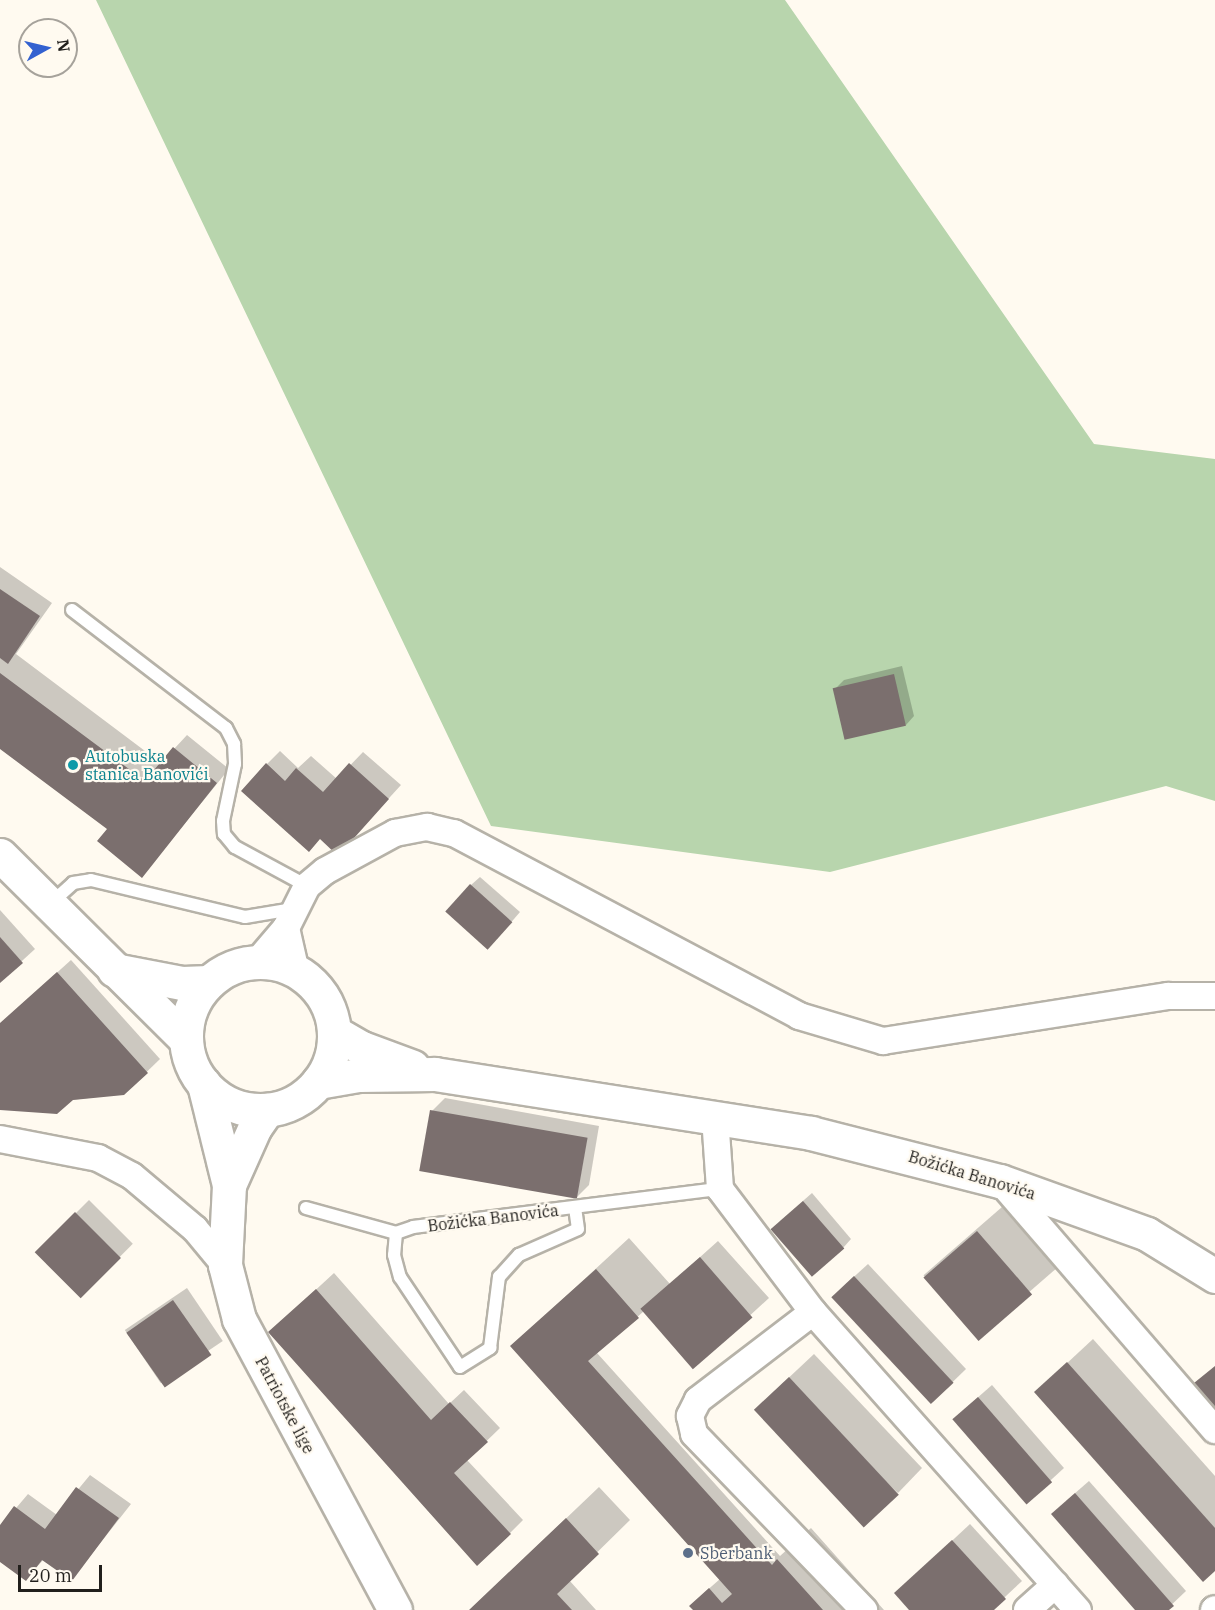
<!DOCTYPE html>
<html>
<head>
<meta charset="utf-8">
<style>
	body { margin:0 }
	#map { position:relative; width:1215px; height:1610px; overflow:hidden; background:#fffaf0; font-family:"IBM Plex Serif",serif }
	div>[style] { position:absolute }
	.forest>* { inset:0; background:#b8d5ad }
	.shadow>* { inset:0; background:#0003; transform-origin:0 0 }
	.building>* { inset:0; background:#7b6f6e; transform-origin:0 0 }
	.roads { filter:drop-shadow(2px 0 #b6b2a8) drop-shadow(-2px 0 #b6b2a8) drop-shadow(0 2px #b6b2a8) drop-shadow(0 -2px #b6b2a8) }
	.lane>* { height:12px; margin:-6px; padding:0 6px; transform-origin:6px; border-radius:6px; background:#fff }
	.street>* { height:26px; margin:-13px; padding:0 13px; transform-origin:13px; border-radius:13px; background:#fff }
	.secondary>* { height:33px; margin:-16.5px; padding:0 16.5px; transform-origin:16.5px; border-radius:16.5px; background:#fff }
	.primary>* { height:33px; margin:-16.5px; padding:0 16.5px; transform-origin:16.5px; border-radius:16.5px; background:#fff }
	.primary>.ring { margin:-16.5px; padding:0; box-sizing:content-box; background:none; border:33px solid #fff; border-radius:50% }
	.dots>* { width:16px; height:16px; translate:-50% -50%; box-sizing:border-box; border:3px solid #fffaf0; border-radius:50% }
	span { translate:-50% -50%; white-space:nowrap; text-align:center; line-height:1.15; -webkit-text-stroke:4.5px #fffaf0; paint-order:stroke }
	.culture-label { font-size:16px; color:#0d838f }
	.left { translate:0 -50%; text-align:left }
	.street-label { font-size:16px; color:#211f1c }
	.service-label { font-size:16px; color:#4e5e75 }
	.north { position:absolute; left:18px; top:18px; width:60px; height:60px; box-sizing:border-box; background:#fffaf0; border:2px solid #a6a29b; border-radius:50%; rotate:82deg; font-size:16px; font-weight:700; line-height:24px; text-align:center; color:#211f1c }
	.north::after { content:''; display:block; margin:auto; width:21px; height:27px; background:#3361d0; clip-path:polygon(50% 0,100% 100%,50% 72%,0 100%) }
	.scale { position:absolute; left:18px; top:1565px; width:84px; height:27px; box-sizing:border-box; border:3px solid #211f1c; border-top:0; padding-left:8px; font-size:18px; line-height:21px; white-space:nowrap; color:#211f1c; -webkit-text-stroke:4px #fffaf0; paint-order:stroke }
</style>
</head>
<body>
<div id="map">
	<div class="forest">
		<i style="clip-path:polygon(96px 0,785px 0,1094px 444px,1215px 459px,1215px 801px,1166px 786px,830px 872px,491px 826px)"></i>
	</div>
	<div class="shadow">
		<i style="clip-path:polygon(0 567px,52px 603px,16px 654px,161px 763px,187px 735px,229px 769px,142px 876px,109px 828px,0 747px)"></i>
		<i style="clip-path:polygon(902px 666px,914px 716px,906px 725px,835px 689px,844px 680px)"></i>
		<i style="clip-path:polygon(280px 751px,298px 768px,311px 756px,337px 779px,363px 752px,401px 785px,338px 854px,267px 764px)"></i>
		<i style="clip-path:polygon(480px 877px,520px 912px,497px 939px,471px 885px)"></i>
		<i style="clip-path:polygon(0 910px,35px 949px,0 981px)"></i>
		<i style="clip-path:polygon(71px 960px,160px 1059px,124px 1094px,0 1108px,0 1024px)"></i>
		<i style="clip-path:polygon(445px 1098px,599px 1126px,589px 1185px,576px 1198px,432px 1111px)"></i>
		<i style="clip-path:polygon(812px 1193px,851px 1239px,843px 1248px,780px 1221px)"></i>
		<i style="left:89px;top:1200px;width:62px;height:74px;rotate:45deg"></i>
		<i style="left:1002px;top:1207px;width:82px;height:104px;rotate:49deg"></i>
		<i style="clip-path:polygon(629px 1238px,670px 1284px,718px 1241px,769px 1298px,694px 1367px,644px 1311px,597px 1353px,780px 1556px,811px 1528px,884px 1610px,695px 1610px,704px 1593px,720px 1579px,512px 1346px)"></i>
		<i style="clip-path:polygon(868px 1264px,966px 1369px,932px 1402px,846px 1284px)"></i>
		<i style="clip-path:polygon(334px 1273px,449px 1404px,464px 1390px,500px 1428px,467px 1460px,523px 1520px,510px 1533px,270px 1332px)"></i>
		<i style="left:187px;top:1288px;width:64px;height:75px;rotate:56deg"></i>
		<i style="clip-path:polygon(1093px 1339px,1215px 1476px,1215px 1569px,1036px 1392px)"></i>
		<i style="clip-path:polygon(814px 1354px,922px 1468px,898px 1493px,781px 1385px)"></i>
		<i style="clip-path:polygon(992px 1385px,1064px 1468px,1027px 1502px,968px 1406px)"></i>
		<i style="clip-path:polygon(90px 1475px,131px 1504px,72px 1579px,44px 1559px,26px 1579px,0 1560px,0 1527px,28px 1494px,57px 1515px)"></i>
		<i style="clip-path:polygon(1089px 1481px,1186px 1591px,1166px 1610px,1137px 1610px,1066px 1501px)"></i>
		<i style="clip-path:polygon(599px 1487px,630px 1520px,569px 1580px,596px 1610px,470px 1610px)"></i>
		<i style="clip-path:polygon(970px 1524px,1022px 1581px,991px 1610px,911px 1610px,896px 1593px)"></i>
	</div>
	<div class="building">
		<i style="clip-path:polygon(0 589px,40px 616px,8px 664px,0 658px)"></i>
		<i style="clip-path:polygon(0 673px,145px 781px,173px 747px,217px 783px,142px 878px,97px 841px,107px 829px,0 749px)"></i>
		<i style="left:894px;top:674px;width:53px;height:63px;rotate:77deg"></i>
		<i style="clip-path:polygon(266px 763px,285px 781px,296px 768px,323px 792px,349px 763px,389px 799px,338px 856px,320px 839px,309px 852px,241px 791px)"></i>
		<i style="left:470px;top:884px;width:57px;height:37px;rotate:42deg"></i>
		<i style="clip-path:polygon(0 937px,23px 963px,0 983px)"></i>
		<i style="clip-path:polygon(57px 972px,148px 1073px,124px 1095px,73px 1100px,57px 1114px,0 1110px,0 1023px)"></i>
		<i style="left:430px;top:1110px;width:160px;height:62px;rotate:10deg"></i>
		<i style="left:803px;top:1201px;width:63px;height:43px;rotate:49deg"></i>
		<i style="left:75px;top:1212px;width:65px;height:57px;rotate:45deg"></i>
		<i style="left:977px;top:1231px;width:84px;height:71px;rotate:49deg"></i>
		<i style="left:700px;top:1257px;width:80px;height:79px;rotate:49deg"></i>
		<i style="clip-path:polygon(596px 1269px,639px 1318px,588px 1361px,772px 1565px,777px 1559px,823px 1610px,693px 1610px,689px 1606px,709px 1588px,722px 1603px,732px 1594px,510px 1346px)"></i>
		<i style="left:854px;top:1276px;width:146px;height:31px;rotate:47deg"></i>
		<i style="clip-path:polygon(316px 1289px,431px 1420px,450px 1402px,488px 1442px,454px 1473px,511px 1534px,477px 1566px,268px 1332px)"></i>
		<i style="left:173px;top:1300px;width:67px;height:57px;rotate:55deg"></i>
		<i style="clip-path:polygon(1067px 1362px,1215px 1528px,1215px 1571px,1203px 1582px,1034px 1392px)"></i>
		<i style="clip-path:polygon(1215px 1366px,1215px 1407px,1194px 1383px)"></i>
		<i style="left:789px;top:1377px;width:161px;height:48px;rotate:47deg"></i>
		<i style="left:978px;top:1397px;width:113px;height:34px;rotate:49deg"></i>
		<i style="clip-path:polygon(76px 1487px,119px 1518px,72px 1581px,42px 1560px,26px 1581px,0 1562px,0 1525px,14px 1506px,45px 1529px)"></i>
		<i style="clip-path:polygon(1075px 1493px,1174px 1606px,1169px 1610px,1135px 1610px,1051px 1514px)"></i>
		<i style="clip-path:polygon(566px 1518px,599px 1554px,557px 1594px,572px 1610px,469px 1610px)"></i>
		<i style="clip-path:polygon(952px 1540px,1006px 1599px,994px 1610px,909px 1610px,894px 1593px)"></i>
	</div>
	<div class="roads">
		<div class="lane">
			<i style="left:72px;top:610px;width:194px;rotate:37.5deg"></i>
			<i style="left:226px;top:728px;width:18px;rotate:63deg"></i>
			<i style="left:234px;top:744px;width:20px;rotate:87deg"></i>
			<i style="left:235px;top:764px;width:58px;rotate:101.9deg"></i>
			<i style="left:223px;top:821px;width:13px;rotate:86deg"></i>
			<i style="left:224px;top:834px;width:17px;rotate:50deg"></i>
			<i style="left:235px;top:847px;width:82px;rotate:28.4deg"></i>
			<i style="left:50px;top:904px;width:31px;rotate:-42deg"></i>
			<i style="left:73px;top:883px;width:18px;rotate:-9deg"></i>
			<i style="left:91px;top:880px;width:158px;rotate:13.5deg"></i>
			<i style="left:245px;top:917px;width:49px;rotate:-9.5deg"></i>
			<i style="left:306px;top:1208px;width:93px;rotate:15.5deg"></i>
			<i style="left:396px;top:1233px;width:18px;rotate:-19deg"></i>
			<i style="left:413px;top:1227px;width:309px;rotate:-7.1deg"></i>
			<i style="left:396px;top:1233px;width:22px;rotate:95deg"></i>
			<i style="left:394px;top:1255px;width:23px;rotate:75deg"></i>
			<i style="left:400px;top:1277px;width:108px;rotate:56.3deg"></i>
			<i style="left:460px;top:1367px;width:36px;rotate:-32deg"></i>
			<i style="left:490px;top:1348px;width:72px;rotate:-82.8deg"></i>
			<i style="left:499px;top:1277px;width:30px;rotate:-48deg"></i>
			<i style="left:519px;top:1255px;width:64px;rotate:-23.8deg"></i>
			<i style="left:578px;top:1229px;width:21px;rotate:-98deg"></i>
		</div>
		<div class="street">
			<i style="left:286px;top:928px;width:45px;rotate:77.2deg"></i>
			<i style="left:257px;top:962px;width:45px;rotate:-49.5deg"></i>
			<i style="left:286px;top:928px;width:47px;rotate:-63.4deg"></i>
			<i style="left:307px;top:886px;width:23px;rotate:-40deg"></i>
			<i style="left:325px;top:871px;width:80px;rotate:-28.5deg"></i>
			<i style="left:395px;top:833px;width:33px;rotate:-11deg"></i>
			<i style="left:427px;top:827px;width:28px;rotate:13deg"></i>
			<i style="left:454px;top:833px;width:391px;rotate:27.9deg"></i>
			<i style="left:799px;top:1016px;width:88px;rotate:16.6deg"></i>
			<i style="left:883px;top:1041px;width:289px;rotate:-9deg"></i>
			<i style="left:1168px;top:996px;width:47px"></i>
			<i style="left:715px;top:1117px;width:72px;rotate:86deg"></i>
			<i style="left:720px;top:1189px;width:154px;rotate:52.9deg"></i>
			<i style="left:813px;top:1312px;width:399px;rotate:48.4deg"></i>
			<i style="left:0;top:1139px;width:100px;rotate:11deg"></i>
			<i style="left:98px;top:1158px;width:38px;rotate:28deg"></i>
			<i style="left:132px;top:1176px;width:82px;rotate:40.1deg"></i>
			<i style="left:195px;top:1229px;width:47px;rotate:50.2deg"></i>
			<i style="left:1000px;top:1181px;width:329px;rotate:49.2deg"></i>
			<i style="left:813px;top:1312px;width:145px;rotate:142.6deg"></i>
			<i style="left:698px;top:1400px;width:18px;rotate:117deg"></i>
			<i style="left:690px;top:1416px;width:18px;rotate:77deg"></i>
			<i style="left:694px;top:1434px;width:245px;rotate:46deg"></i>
			<i style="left:1027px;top:1610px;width:38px;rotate:-42deg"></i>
			<i style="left:1214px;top:1610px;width:1px;rotate:-45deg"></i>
		</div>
		<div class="secondary">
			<i style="left:0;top:855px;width:262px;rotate:44.8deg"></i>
			<i style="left:114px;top:970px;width:69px;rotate:10.8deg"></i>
			<i style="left:182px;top:983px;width:27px;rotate:-2deg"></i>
		</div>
		<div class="primary">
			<i class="ring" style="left:186px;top:962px;width:115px;height:115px"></i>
			<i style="left:334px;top:1032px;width:32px;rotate:30deg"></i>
			<i style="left:362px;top:1048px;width:54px;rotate:20.4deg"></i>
			<i style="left:318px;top:1082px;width:41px;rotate:-9.9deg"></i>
			<i style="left:358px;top:1075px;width:77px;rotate:-0.7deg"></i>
			<i style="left:435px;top:1074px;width:381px;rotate:8.9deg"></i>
			<i style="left:811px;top:1133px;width:195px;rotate:14.3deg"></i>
			<i style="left:1000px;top:1181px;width:156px;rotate:19.8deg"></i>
			<i style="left:1147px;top:1234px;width:80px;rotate:31.7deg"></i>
			<i style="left:204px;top:1084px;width:104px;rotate:76.1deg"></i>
			<i style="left:229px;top:1185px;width:80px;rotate:92.9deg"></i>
			<i style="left:225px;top:1265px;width:56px;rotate:75.5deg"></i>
			<i style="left:239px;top:1319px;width:330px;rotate:61.8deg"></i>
			<i style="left:229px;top:1185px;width:64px;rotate:-65.9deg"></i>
			<i style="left:255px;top:1127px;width:21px;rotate:-55deg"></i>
		</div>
	</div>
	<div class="dots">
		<i style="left:73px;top:765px;background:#0f9aa8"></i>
		<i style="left:688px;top:1553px;background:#5c6f8a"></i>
	</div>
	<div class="culture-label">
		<span class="left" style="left:85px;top:765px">Autobuska<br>stanica Banovići</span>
	</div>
	<div class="street-label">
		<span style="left:972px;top:1175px;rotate:17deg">Božićka Banovića</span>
		<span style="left:493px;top:1218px;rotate:-7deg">Božićka Banovića</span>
		<span style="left:285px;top:1405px;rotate:62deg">Patriotske lige</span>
	</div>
	<div class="service-label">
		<span class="left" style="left:700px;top:1553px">Sberbank</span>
	</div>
	<div class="north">N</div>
	<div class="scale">20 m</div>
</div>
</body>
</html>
